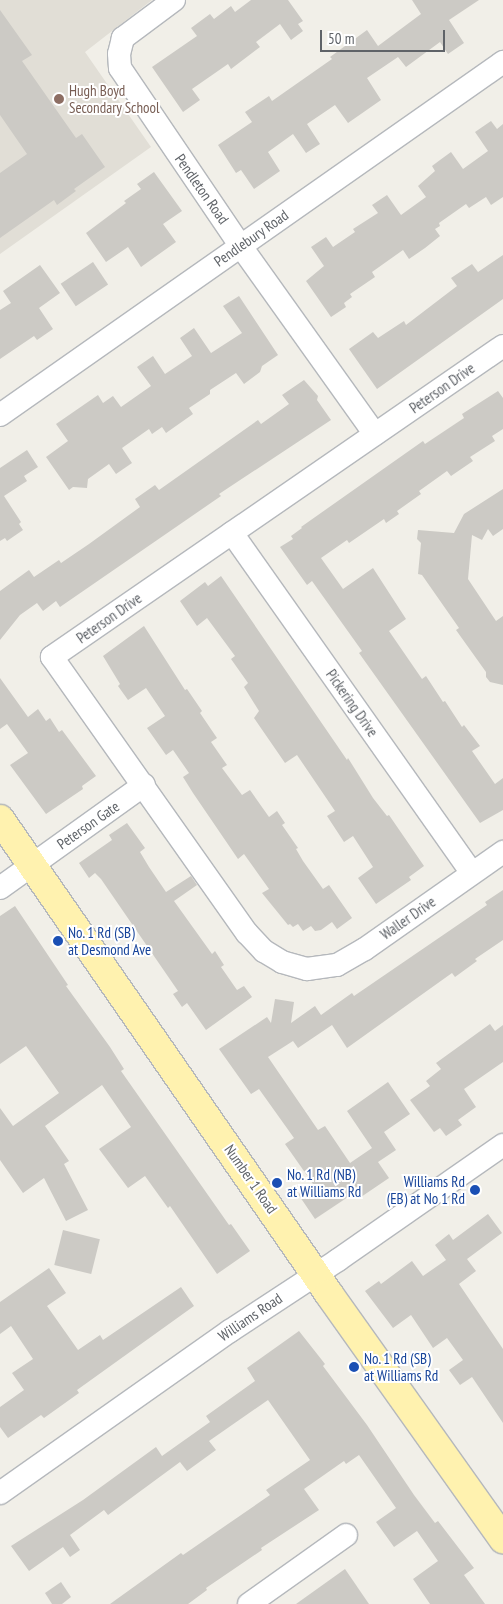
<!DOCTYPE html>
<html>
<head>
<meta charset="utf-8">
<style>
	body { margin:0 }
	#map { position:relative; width:503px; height:1604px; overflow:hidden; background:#f1efe8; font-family:"PT Sans Narrow",sans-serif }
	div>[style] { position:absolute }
	.education>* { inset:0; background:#e1ded6 }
	.building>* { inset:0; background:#cccac5; transform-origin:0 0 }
	.roads { filter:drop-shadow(1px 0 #b5b8bc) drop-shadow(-1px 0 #b5b8bc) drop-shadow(0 1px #b5b8bc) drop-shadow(0 -1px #b5b8bc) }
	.minor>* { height:22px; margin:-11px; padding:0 11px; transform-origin:11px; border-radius:11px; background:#fff }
	.major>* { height:28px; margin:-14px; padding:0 14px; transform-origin:14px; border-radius:14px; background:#fff2af }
	.dots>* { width:14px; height:14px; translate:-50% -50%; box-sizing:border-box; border:2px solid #fff; border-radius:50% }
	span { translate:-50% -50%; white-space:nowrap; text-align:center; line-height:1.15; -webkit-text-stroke:4px #fff; paint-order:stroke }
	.education-label { font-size:15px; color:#785e54 }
	.left { translate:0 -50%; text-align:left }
	.street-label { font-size:15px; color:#5f6368 }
	.transit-label { font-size:15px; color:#164399 }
	.right { translate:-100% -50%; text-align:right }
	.scale { position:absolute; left:320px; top:30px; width:125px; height:22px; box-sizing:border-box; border:2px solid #5f6368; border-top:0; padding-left:6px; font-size:15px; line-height:18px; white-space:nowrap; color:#5f6368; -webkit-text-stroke:4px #fff; paint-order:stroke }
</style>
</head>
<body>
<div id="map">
	<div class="education">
		<i style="clip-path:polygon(0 0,152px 0,85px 52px,151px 147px,0 254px)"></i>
	</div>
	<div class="building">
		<i style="clip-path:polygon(251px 0,288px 0,303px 21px,298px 24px,303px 31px,291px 40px,280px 24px,256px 42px,260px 47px,231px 69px,228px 64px,192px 89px,200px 100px,183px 112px,152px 67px,197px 36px,191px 28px,210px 14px,214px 19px,231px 6px,235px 12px)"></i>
		<i style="clip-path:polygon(412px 0,479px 0,449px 20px,464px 43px,448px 54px,440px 42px,406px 67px,398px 57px,367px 78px,381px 100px,348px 123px,335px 105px,307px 124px,320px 144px,306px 153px,293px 134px,268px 152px,280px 171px,254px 189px,241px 170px,236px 173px,218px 145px,252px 122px,245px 112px,269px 96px,272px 101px,332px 59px,330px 57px,367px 30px,378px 46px,421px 14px)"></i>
		<i style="clip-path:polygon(0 10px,32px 55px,22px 61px,76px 138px,82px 134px,105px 167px,74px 189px,76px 191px,57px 205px,54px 200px,0 238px,0 173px,27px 154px,0 115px)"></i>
		<i style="clip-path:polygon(491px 121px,497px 129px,503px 124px,503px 197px,491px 205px,486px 197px,469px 208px,466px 204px,439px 223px,440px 226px,435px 229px,440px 236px,425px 248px,409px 259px,403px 250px,372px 272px,375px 277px,350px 294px,352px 297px,344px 303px,346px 307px,331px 317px,306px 281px,324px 266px,311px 247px,326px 237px,333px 247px,355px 232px,353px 229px,378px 213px,372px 205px,387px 195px,401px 215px,426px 197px,418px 186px,435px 171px,432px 166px,440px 160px,451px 152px,463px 169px,488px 151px,475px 132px)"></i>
		<i style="clip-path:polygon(154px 172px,182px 211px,163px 224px,176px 242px,141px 267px,128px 247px,106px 262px,86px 233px,126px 203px,124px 201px,141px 189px,137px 184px)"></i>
		<i style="clip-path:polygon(503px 255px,503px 299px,377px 389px,349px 349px,373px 332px,378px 338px,404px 321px,406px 325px,457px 286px,451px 278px,472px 264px,478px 272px)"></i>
		<i style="left:93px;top:262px;width:27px;height:39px;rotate:56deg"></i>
		<i style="clip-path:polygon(40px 265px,60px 293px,39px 308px,53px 329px,37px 340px,34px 336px,0 359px,0 310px,11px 303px,3px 291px)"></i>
		<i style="clip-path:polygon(239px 296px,278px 355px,262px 366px,260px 372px,244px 384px,236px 373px,210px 390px,210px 394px,189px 408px,193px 414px,166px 433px,162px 427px,152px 434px,149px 429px,122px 448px,132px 463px,116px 474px,109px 464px,88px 479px,87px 488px,73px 487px,69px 490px,46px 457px,68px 441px,56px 424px,98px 395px,103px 403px,113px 396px,121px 407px,151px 386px,137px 367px,153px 356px,165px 374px,192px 356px,180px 338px,194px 328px,211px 353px,242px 333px,223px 306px)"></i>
		<i style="clip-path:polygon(304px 380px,318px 396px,317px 400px,331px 420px,219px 494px,221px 496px,60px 607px,56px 601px,43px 611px,37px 603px,20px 615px,0 640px,0 591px,29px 570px,34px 577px,59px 560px,61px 563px,89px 544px,140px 507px,135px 499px,155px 485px,159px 490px,258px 420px,261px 424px,289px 404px,282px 395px)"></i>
		<i style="clip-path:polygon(498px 391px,503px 398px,503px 429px,492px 436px,495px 441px,470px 457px,473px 461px,451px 476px,447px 471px,419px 491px,421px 494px,397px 511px,399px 514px,386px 523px,384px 519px,349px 543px,347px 540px,321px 558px,343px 589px,373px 568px,406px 619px,389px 631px,422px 679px,426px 676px,443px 702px,445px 701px,462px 727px,464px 725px,480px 746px,472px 751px,495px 784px,503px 778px,503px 810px,480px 823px,359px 653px,362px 651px,312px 581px,307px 585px,280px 547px,293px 539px,291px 536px,302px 528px,301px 527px,423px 441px,425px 444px,464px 418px,462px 414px)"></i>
		<i style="clip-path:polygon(27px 450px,38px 467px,24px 476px,27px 481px,4px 496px,21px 522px,19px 524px,23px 530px,7px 541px,5px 538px,0 541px,0 468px)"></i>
		<i style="clip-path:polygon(503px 489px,503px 529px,493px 536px,488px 529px,482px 540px,472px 535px,468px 579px,496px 621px,503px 616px,503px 685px,490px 682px,486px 677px,486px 672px,456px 630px,459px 628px,422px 575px,418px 574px,421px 543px,417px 539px,418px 530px,454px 533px,464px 514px)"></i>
		<i style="clip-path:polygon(221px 576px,347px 760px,348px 758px,373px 798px,387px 816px,389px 815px,424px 866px,409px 877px,411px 880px,376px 904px,358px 878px,373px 867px,353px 836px,344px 842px,327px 816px,335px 811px,297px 755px,285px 763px,254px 718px,259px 711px,244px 687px,248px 683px,231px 659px,235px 656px,207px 618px,197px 626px,180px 601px,205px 582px,208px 586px)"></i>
		<i style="clip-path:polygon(144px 626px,185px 690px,187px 689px,202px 711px,200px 713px,217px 738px,211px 742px,227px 765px,222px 768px,242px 795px,250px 790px,269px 817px,277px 811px,285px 823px,282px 825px,298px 848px,296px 849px,303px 861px,323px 889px,329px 885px,352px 918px,337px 929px,332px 922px,321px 930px,315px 931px,311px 926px,303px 931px,298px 924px,293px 927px,290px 924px,288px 925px,262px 893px,269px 889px,244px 854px,238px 859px,193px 793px,183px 777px,189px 773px,173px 750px,166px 755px,147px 728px,165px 716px,146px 688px,128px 700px,118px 686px,120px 684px,103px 656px)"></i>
		<i style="clip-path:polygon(0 678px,28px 717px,38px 709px,46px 721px,50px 718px,59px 732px,62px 730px,96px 776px,82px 786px,83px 789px,46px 814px,10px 765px,28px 753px,7px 724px,0 729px)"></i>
		<i style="clip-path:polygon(127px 823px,145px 848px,140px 852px,149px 867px,166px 892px,191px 876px,197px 885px,174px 901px,212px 954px,215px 951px,224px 965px,221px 967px,237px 990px,244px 986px,252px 997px,206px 1030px,187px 1003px,182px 1007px,173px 994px,178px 991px,101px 879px,95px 873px,89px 878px,79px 863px,112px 840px,109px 835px)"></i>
		<i style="clip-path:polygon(503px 890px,503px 940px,475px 959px,477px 961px,455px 977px,452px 973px,347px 1048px,332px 1025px,298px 1048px,293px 1041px,268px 1057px,318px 1130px,325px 1126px,350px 1163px,372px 1148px,347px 1111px,388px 1082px,410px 1114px,384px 1132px,396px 1150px,378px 1162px,389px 1178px,361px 1197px,357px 1191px,315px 1219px,298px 1194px,313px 1184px,285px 1144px,294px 1138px,259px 1089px,251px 1094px,219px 1049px,267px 1017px,271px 1023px,275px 999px,294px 1002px,291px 1023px,315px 1006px,321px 1015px,352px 993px,354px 996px,487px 905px,485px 902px)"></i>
		<i style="clip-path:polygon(15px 906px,68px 985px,66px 986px,110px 1047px,124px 1069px,121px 1071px,229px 1225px,231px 1224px,250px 1251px,217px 1274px,170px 1206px,168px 1208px,145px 1176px,128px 1188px,99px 1149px,131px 1127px,102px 1085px,45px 1126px,69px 1161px,64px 1164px,88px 1210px,66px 1221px,44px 1178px,23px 1193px,0 1160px,0 1108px,13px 1126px,59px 1093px,26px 1046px,0 1064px,0 916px)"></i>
		<i style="clip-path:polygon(490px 1024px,495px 1031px,503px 1025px,503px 1062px,464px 1089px,476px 1107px,458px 1120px,462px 1125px,446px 1136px,440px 1128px,434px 1132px,410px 1100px,430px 1086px,426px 1081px,441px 1069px,436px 1063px)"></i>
		<i style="clip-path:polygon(488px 1214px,502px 1233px,467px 1259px,476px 1271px,459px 1284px,503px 1349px,503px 1423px,472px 1377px,460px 1385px,449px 1370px,463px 1360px,447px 1338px,433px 1348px,411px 1315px,393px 1328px,365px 1291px,379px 1281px,381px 1284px,412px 1261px,423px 1276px,446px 1260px,435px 1245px,449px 1234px,453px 1240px)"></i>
		<i style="left:63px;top:1230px;width:38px;height:36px;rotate:14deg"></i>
		<i style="clip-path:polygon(49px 1268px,66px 1293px,47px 1306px,78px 1350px,100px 1335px,103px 1340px,181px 1287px,194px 1306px,77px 1390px,79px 1393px,44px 1418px,41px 1415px,8px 1438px,0 1427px,0 1407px,24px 1390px,12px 1373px,33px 1359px,11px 1326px,0 1334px,0 1302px)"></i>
		<i style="clip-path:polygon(299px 1331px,325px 1364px,323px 1366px,367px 1425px,414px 1495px,435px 1523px,438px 1521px,474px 1568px,464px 1575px,485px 1604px,430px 1604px,413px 1579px,438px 1561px,417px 1531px,394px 1547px,376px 1522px,396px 1508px,359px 1455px,346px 1464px,344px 1461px,304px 1489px,319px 1510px,261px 1548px,262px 1550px,206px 1588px,207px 1590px,188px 1604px,110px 1604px,181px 1553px,183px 1555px,270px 1495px,266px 1490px,310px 1460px,268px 1400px,209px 1441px,216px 1450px,187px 1471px,180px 1462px,108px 1515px,104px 1510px,70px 1535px,80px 1550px,70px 1557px,63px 1547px,29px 1571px,11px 1546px,83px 1500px,156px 1447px,162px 1456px,210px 1422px,206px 1416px,255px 1381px,247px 1368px)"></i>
		<i style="clip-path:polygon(345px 1569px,369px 1604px,296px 1604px)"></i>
		<i style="clip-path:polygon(61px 1582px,71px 1597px,62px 1604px,52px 1604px,45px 1593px)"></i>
	</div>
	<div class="roads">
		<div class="minor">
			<i style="left:174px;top:0;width:64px;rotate:143.3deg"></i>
			<i style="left:123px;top:38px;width:16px;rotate:104deg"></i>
			<i style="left:119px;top:54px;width:14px;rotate:86deg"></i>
			<i style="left:120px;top:68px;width:214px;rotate:55.9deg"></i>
			<i style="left:240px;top:245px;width:232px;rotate:54.5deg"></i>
			<i style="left:503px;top:346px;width:548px;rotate:145.41deg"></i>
			<i style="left:52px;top:657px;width:338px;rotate:54.8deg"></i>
			<i style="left:247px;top:933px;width:25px;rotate:47deg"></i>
			<i style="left:264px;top:951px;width:21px;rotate:31deg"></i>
			<i style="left:282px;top:962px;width:26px;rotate:16deg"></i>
			<i style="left:307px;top:969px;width:30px;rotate:-8deg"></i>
			<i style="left:337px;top:965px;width:32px;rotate:-30deg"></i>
			<i style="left:365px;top:949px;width:169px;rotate:-35.1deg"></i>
			<i style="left:0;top:415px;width:615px;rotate:-35.06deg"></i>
			<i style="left:232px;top:533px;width:416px;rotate:54.8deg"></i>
			<i style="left:0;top:888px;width:177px;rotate:-35.6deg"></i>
			<i style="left:0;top:1493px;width:281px;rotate:-35.2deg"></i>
			<i style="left:230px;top:1331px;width:129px;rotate:-33.3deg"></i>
			<i style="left:338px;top:1260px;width:201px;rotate:-34.9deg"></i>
			<i style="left:249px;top:1604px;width:119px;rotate:-35.4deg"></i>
		</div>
		<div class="major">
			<i style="left:0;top:819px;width:578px;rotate:55.29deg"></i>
			<i style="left:329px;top:1294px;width:301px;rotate:54.6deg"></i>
		</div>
	</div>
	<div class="dots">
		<i style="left:59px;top:99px;background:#8d6e63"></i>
		<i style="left:58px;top:941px;background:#1a4fb4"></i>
		<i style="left:277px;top:1183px;background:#1a4fb4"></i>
		<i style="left:475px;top:1190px;background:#1a4fb4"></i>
		<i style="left:354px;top:1367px;background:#1a4fb4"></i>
	</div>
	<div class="education-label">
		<span class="left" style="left:69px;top:99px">Hugh Boyd<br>Secondary School</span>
	</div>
	<div class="street-label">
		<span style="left:202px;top:189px;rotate:55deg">Pendleton Road</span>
		<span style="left:251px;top:238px;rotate:-35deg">Pendlebury Road</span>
		<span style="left:442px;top:388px;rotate:-35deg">Peterson Drive</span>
		<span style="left:109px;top:618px;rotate:-35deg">Peterson Drive</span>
		<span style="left:352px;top:703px;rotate:55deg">Pickering Drive</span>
		<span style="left:88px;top:825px;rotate:-35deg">Peterson Gate</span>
		<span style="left:408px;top:918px;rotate:-35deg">Waller Drive</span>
		<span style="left:251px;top:1179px;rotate:55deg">Number 1 Road</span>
		<span style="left:250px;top:1317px;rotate:-34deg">Williams Road</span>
	</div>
	<div class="transit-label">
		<span class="left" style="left:68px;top:941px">No. 1 Rd (SB)<br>at Desmond Ave</span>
		<span class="left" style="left:287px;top:1183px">No. 1 Rd (NB)<br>at Williams Rd</span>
		<span class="right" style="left:465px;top:1190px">Williams Rd<br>(EB) at No 1 Rd</span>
		<span class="left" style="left:364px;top:1367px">No. 1 Rd (SB)<br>at Williams Rd</span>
	</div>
	<div class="scale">50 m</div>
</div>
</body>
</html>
